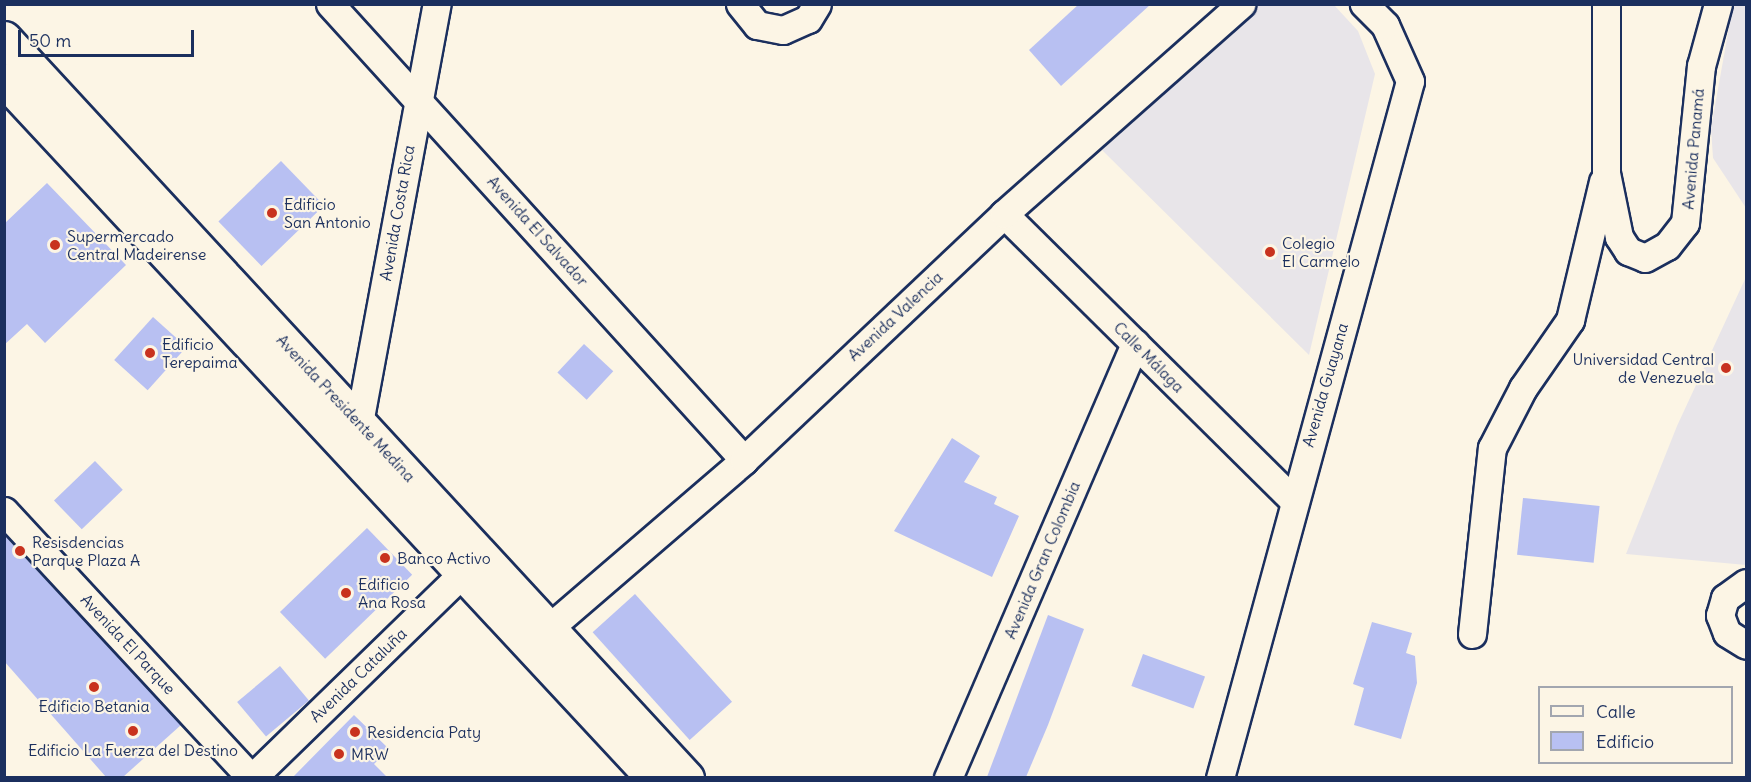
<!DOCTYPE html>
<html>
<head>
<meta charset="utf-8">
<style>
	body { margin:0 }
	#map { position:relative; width:1751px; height:782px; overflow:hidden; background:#fcf5e5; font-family:Delius,sans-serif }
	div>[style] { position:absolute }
	.built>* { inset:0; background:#e8e5e9 }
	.building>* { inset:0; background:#b8c0f2; transform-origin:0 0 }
	.roads { filter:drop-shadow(2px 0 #1b2f5e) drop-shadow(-2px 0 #1b2f5e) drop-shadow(0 2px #1b2f5e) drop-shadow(0 -2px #1b2f5e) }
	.street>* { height:27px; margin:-13.5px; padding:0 13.5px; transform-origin:13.5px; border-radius:13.5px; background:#fcf5e5 }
	.secondary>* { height:33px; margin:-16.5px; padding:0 16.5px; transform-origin:16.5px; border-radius:16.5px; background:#fcf5e5 }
	.dots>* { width:16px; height:16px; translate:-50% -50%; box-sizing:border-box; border:3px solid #fcf5e5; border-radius:50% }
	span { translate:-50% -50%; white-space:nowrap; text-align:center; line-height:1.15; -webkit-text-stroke:4.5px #fcf5e5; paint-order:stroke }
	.street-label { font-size:16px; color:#1b2f5e }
	.poi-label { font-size:16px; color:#1b2f5e }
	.left { translate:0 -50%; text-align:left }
	.right { translate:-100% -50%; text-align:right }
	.frame { position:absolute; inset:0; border:6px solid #1b2f5e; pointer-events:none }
	.legend { position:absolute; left:1538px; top:686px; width:195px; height:78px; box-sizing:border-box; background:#fcf5e5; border:2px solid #a2a6af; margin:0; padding:8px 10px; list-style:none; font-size:18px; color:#1b2f5e }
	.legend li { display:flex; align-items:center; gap:12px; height:30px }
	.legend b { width:30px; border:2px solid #a2a6af }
	.scale { position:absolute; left:18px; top:30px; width:176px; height:27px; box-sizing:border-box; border:3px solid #1b2f5e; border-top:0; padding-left:8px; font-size:18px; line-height:21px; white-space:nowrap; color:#1b2f5e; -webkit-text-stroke:4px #fcf5e5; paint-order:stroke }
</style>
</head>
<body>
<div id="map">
	<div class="built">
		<i style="clip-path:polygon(1260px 4px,1334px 5px,1358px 31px,1375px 74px,1309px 355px,1102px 150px)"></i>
		<i style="clip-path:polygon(1733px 5px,1746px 5px,1746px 208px,1713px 158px,1711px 128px)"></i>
		<i style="clip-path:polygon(1746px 277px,1746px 565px,1626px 554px,1677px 426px)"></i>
	</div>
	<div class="building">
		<i style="clip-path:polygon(1079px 4px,1151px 4px,1061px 86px,1029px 50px)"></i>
		<i style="left:281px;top:161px;width:62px;height:87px;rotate:46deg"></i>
		<i style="clip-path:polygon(47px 183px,126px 265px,45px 343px,27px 324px,4px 345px,4px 224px)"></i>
		<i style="left:153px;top:317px;width:45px;height:58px;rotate:42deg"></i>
		<i style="left:584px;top:344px;width:40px;height:39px;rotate:43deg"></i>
		<i style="clip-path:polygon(952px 438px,980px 456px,964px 482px,997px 497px,994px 504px,1019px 516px,992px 577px,894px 531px)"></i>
		<i style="left:95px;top:461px;width:40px;height:57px;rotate:46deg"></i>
		<i style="left:1523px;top:498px;width:77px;height:57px;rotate:6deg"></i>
		<i style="left:367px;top:528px;width:65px;height:121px;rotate:46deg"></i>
		<i style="clip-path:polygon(4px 535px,181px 725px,123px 777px,106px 777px,4px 661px)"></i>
		<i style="left:635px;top:594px;width:145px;height:57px;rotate:48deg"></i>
		<i style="clip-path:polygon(1048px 615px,1084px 629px,1048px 725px,1026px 777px,987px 777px)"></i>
		<i style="clip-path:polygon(1372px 622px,1412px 633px,1406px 653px,1415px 656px,1417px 683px,1401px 739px,1354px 725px,1364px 688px,1353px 684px)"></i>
		<i style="left:1143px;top:654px;width:66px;height:34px;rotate:20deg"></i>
		<i style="left:280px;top:666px;width:45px;height:56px;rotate:50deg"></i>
		<i style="clip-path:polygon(354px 715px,389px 749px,374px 764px,387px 777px,293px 777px)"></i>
	</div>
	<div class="roads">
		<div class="street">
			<i style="left:330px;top:4px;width:616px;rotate:47.76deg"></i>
			<i style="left:740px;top:4px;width:27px;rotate:51deg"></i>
			<i style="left:757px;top:25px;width:26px;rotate:11deg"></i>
			<i style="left:783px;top:30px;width:27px;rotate:-24deg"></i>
			<i style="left:808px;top:19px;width:17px;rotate:-59deg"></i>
			<i style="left:1606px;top:4px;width:169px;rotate:90deg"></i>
			<i style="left:1606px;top:173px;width:65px;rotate:78.5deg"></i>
			<i style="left:1619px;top:237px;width:17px;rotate:57deg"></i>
			<i style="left:1628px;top:251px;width:18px;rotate:22deg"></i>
			<i style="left:1645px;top:258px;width:25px;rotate:-29deg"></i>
			<i style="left:1667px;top:246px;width:29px;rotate:-52deg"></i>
			<i style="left:1685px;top:223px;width:158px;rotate:-84.2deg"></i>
			<i style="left:1701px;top:66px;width:64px;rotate:-74.7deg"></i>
			<i style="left:1004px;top:214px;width:407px;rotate:44.7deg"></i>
			<i style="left:359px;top:423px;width:426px;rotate:-79.5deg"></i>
			<i style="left:4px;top:511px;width:364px;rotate:47.2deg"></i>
			<i style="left:1746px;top:583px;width:26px;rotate:144deg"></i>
			<i style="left:1725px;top:598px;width:18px;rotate:106deg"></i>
			<i style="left:1720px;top:615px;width:19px;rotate:69deg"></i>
			<i style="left:1727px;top:633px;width:22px;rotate:32deg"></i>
			<i style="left:549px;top:628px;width:257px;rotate:-40.7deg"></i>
			<i style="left:744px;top:460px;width:358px;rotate:-43.4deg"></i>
			<i style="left:1004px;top:214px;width:317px;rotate:-41.5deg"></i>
			<i style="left:1472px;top:634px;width:187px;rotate:-83.9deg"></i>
			<i style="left:1492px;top:448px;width:68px;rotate:-62.7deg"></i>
			<i style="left:1523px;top:388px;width:83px;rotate:-55.3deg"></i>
			<i style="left:1570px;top:320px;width:142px;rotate:-76.6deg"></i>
			<i style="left:252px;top:778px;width:296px;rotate:-44.2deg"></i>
			<i style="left:948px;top:778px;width:473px;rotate:-66.7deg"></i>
			<i style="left:1220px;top:778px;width:722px;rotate:-74.75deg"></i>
			<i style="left:1410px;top:81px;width:61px;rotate:-114.1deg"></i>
			<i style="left:1385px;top:25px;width:30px;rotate:-135deg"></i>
		</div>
		<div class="secondary">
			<i style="left:4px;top:38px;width:1007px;rotate:47.29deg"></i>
			<i style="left:4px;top:80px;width:953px;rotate:47.08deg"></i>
		</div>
	</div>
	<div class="dots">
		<i style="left:272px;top:213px;background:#c8321e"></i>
		<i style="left:55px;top:245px;background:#c8321e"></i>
		<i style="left:1270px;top:252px;background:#c8321e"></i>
		<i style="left:150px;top:353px;background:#c8321e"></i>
		<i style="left:1726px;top:368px;background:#c8321e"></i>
		<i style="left:20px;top:551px;background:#c8321e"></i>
		<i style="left:385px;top:558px;background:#c8321e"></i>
		<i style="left:346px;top:593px;background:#c8321e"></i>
		<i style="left:94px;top:687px;background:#c8321e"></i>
		<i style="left:133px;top:731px;background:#c8321e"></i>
		<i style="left:355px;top:732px;background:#c8321e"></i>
		<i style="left:339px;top:754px;background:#c8321e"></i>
	</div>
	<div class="street-label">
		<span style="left:1693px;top:149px;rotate:-85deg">Avenida Panamá</span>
		<span style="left:397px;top:213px;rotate:-80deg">Avenida Costa Rica</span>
		<span style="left:538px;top:231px;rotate:48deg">Avenida El Salvador</span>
		<span style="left:895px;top:316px;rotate:-43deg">Avenida Valencia</span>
		<span style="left:1149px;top:357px;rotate:45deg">Calle Málaga</span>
		<span style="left:1325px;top:385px;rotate:-74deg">Avenida Guayana</span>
		<span style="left:346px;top:408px;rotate:47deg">Avenida Presidente Medina</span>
		<span style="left:1042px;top:560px;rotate:-67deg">Avenida Gran Colombia</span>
		<span style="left:128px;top:644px;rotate:47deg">Avenida El Parque</span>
		<span style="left:358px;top:675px;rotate:-44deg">Avenida Cataluña</span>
	</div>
	<div class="poi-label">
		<span class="left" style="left:284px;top:213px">Edificio<br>San Antonio</span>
		<span class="left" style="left:67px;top:245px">Supermercado<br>Central Madeirense</span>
		<span class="left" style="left:1282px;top:252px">Colegio<br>El Carmelo</span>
		<span class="left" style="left:162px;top:353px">Edificio<br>Terepaima</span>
		<span class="right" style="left:1714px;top:368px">Universidad Central<br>de Venezuela</span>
		<span class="left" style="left:32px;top:551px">Resisdencias<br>Parque Plaza A</span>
		<span class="left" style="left:397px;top:558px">Banco Activo</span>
		<span class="left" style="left:358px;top:593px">Edificio<br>Ana Rosa</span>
		<span style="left:94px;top:706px">Edificio Betania</span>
		<span class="left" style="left:367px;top:732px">Residencia Paty</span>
		<span style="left:133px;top:750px">Edificio La Fuerza del Destino</span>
		<span class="left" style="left:351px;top:754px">MRW</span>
	</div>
	<div class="frame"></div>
	<ul class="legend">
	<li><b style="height:8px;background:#fcf5e5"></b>Calle</li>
	<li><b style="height:16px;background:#b8c0f2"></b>Edificio</li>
	</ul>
	<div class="scale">50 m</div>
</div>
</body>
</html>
